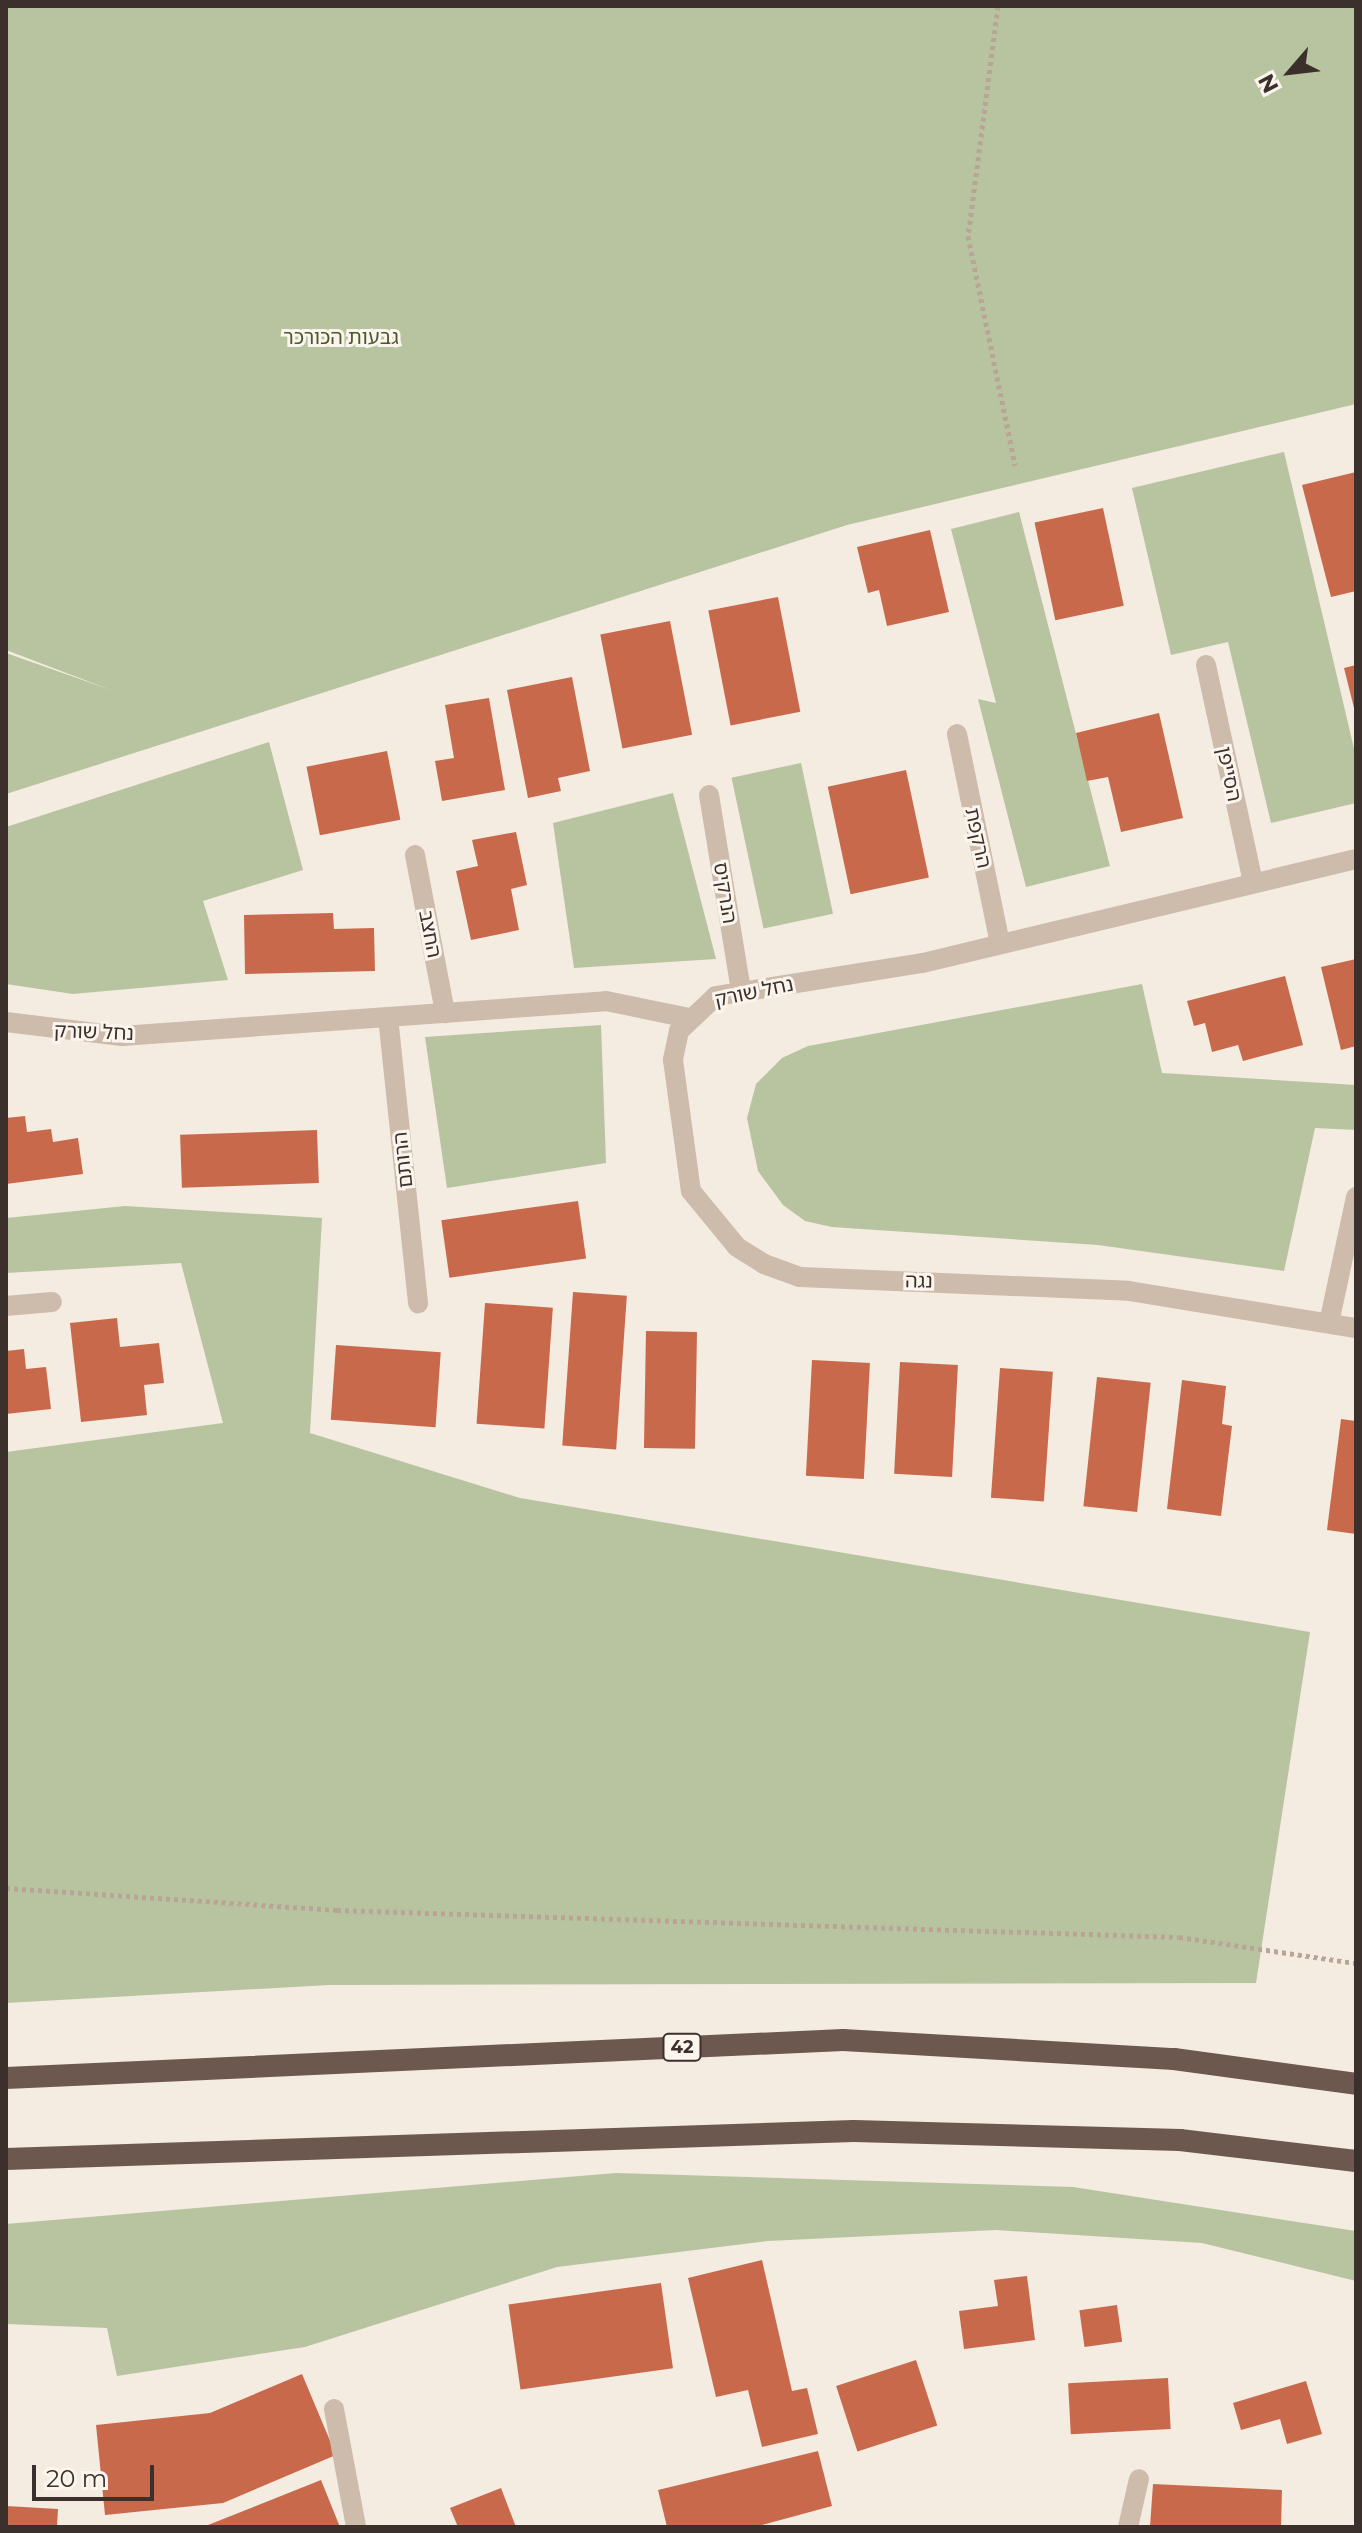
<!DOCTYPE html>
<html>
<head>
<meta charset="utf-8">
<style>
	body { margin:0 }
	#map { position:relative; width:1362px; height:2533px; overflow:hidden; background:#f4ebe1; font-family:Montserrat,"Noto Sans Hebrew",sans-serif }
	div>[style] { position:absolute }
	.green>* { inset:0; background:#b8c4a0; transform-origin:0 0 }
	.building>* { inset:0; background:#c8694b; transform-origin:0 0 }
	.path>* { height:5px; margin-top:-2.5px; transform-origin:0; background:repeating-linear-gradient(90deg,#b9a596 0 4px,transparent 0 8px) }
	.service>* { height:20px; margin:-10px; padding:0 10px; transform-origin:10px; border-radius:10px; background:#cdbbac }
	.minor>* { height:20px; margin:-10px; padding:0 10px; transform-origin:10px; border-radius:10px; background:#cdbbac }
	.trunk>* { height:22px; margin:-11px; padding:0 11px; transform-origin:11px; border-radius:11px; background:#6c584f }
	span { translate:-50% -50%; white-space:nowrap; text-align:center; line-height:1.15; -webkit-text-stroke:6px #fbf5ee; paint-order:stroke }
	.shield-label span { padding:2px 6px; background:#fbf5ee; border:2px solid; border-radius:6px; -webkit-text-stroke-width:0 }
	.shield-label { font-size:18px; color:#3b302b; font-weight:700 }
	.park-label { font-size:20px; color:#4a5a2e }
	.street-label { font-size:20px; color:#3b302b }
	.frame { position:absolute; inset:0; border:8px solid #3b302b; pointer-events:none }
	.north { position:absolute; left:1250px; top:32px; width:80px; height:80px; -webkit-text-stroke:6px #fbf5ee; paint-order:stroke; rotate:242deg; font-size:22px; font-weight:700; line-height:32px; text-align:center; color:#3b302b }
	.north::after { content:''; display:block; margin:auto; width:28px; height:36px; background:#3b302b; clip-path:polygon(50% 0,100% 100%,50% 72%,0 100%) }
	.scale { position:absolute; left:32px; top:2465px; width:122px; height:36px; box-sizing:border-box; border:4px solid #3b302b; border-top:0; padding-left:10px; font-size:24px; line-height:28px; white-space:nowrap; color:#3b302b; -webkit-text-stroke:6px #fbf5ee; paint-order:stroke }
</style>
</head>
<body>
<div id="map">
	<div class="green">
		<i style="clip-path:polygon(6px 6px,1356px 6px,1356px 404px,847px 525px,6px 794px,6px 653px,111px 690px,6px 650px)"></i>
		<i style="clip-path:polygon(1284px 452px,1356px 757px,1356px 803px,1271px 823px,1228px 642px,1171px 655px,1132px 488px)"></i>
		<i style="clip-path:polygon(1019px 512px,1110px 866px,1026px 887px,978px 699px,996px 703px,951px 529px)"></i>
		<i style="clip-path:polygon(269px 742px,303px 870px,203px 901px,228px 980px,73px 994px,6px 984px,6px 827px)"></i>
		<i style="left:801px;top:763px;width:154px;height:71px;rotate:78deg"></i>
		<i style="clip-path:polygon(673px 793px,716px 959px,574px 968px,553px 823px)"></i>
		<i style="clip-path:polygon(1142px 984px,1162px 1073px,1356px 1085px,1356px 1130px,1315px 1128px,1284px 1271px,1098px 1245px,832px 1227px,805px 1221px,783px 1205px,758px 1171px,747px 1118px,756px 1084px,782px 1058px,808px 1046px)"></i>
		<i style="clip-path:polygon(601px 1025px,606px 1163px,447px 1188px,425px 1037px)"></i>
		<i style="clip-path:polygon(125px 1206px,322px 1218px,310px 1433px,520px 1498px,1310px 1632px,1256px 1983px,329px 1985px,6px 2003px,6px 1452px,223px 1423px,181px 1263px,6px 1273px,6px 1218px)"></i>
		<i style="clip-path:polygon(616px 2173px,1073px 2187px,1356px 2231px,1356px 2281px,1202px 2243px,996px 2230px,768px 2241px,557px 2267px,305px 2347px,117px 2376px,107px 2328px,6px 2324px,6px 2224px)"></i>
	</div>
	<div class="building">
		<i style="clip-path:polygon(1356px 472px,1356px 591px,1331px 597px,1302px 485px)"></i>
		<i style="left:1103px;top:508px;width:100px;height:70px;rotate:78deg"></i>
		<i style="clip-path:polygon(930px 530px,949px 612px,887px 626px,879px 590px,868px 593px,857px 547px)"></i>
		<i style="left:778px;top:597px;width:117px;height:71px;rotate:79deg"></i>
		<i style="left:670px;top:621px;width:116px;height:71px;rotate:79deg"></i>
		<i style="clip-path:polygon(1356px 665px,1356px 712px,1355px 712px,1344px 668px)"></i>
		<i style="clip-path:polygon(572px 677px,590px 771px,558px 778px,561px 791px,528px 798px,507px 690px)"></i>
		<i style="clip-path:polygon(489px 698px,505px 790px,442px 801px,435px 761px,454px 758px,445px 705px)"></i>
		<i style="clip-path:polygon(1159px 713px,1183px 818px,1121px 832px,1108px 777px,1087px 781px,1076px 733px)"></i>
		<i style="left:387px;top:751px;width:70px;height:82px;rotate:79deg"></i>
		<i style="left:906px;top:770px;width:110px;height:80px;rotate:78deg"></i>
		<i style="clip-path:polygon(516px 832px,527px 885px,511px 889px,519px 930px,471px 940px,456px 871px,478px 866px,472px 840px)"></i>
		<i style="clip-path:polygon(333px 913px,334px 929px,374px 928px,375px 971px,245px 974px,244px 915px)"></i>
		<i style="clip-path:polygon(1356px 959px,1356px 1046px,1341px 1050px,1321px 967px)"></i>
		<i style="clip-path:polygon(1285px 976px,1303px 1045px,1243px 1061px,1238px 1045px,1212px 1052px,1205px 1023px,1194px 1026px,1187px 1001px)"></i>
		<i style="clip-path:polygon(25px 1116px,27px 1132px,51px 1129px,53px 1142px,78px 1138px,83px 1174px,6px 1184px,6px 1118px)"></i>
		<i style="left:317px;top:1130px;width:53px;height:137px;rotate:88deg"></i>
		<i style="left:578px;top:1201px;width:58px;height:138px;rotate:82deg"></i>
		<i style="left:573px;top:1292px;width:54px;height:154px;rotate:4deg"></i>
		<i style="left:485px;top:1303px;width:68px;height:121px;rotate:4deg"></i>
		<i style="clip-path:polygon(117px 1318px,120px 1347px,159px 1343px,164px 1383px,144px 1385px,147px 1415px,81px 1422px,70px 1323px)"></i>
		<i style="left:646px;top:1331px;width:51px;height:117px;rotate:1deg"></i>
		<i style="left:336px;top:1345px;width:105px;height:75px;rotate:4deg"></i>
		<i style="clip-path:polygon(24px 1349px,26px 1369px,46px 1367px,51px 1409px,6px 1414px,6px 1351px)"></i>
		<i style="left:812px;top:1360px;width:58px;height:116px;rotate:3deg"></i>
		<i style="left:900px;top:1362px;width:58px;height:112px;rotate:3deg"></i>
		<i style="left:1000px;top:1368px;width:53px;height:130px;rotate:4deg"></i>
		<i style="left:1097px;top:1377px;width:54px;height:130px;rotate:6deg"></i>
		<i style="clip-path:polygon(1182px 1380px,1226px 1386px,1222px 1424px,1232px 1426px,1221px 1516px,1167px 1509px)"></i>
		<i style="clip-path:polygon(1341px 1419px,1356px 1421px,1356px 1534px,1327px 1530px)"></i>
		<i style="clip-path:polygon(762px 2260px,792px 2391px,807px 2388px,818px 2434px,762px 2447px,748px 2390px,716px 2397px,688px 2278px)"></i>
		<i style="clip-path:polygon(1027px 2276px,1035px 2340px,964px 2349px,959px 2311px,998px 2306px,994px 2280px)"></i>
		<i style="left:661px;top:2283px;width:86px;height:154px;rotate:82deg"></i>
		<i style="left:1117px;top:2305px;width:37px;height:38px;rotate:82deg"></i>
		<i style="left:916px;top:2360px;width:69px;height:84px;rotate:72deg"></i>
		<i style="clip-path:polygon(302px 2374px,336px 2455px,223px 2503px,105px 2515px,96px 2425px,210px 2413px)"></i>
		<i style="left:1168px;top:2378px;width:51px;height:100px;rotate:87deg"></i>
		<i style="clip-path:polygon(1306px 2381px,1322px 2434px,1287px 2444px,1280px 2419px,1241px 2430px,1233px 2403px)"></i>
		<i style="clip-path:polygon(818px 2451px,832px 2506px,755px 2527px,667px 2527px,658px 2490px)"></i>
		<i style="clip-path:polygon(321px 2480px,340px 2527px,203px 2527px)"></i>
		<i style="clip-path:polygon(1153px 2484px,1282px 2490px,1281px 2527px,1150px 2527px)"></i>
		<i style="clip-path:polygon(501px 2488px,516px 2527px,458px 2527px,450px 2508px)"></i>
		<i style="clip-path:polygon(6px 2506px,58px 2509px,57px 2527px,6px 2527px)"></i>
	</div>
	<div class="path">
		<i style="left:998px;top:6px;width:232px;rotate:97.4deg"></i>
		<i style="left:968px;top:236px;width:234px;rotate:78.4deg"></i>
		<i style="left:6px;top:1888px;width:332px;rotate:3.8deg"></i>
		<i style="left:337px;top:1910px;width:842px;rotate:1.84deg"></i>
		<i style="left:1179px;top:1937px;width:179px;rotate:8.4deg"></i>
	</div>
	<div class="service">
		<i style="left:1329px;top:1323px;width:129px;rotate:-77.9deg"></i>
		<i style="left:334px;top:2409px;width:120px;rotate:79.4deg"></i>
	</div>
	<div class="minor">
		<i style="left:1206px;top:665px;width:223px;rotate:77.8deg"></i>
		<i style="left:957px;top:734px;width:213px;rotate:78.4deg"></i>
		<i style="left:709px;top:795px;width:199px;rotate:80.7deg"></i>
		<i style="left:415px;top:855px;width:161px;rotate:79.2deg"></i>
		<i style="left:1356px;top:859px;width:446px;rotate:166.5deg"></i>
		<i style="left:922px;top:963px;width:209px;rotate:170.9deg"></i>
		<i style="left:716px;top:996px;width:51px;rotate:136.6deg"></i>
		<i style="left:679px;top:1031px;width:30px;rotate:102deg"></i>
		<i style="left:673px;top:1060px;width:132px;rotate:82.2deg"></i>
		<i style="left:691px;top:1191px;width:72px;rotate:50.6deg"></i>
		<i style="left:737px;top:1247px;width:32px;rotate:32deg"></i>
		<i style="left:764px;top:1264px;width:38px;rotate:20deg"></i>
		<i style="left:800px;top:1277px;width:329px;rotate:2.4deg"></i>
		<i style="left:1129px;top:1291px;width:230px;rotate:9.3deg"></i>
		<i style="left:388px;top:1017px;width:288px;rotate:84deg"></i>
		<i style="left:6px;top:1022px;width:117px;rotate:6.9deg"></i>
		<i style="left:122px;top:1036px;width:485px;rotate:-4.1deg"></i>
		<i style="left:606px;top:1001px;width:85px;rotate:11.6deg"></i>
		<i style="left:6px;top:1306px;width:46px;rotate:-5deg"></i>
		<i style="left:1128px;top:2527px;width:49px;rotate:-77.1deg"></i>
	</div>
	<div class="trunk">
		<i style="left:6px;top:2078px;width:838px;rotate:-2.6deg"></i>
		<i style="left:843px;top:2040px;width:332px;rotate:3.3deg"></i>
		<i style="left:1174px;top:2059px;width:184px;rotate:7.8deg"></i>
		<i style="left:6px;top:2159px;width:848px;rotate:-1.89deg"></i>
		<i style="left:854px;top:2131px;width:326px;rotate:1.6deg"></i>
		<i style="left:1180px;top:2140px;width:177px;rotate:6.8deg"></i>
	</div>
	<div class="shield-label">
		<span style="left:682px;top:2047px">42</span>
	</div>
	<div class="park-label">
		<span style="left:341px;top:337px">גבעות הכורכר</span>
	</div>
	<div class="street-label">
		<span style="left:1229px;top:774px;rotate:78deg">הסייפן</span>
		<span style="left:978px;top:838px;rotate:78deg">הרקפת</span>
		<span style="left:725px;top:893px;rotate:81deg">הנרקיס</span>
		<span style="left:430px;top:934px;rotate:79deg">החצב</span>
		<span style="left:754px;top:992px;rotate:-12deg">נחל שורק</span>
		<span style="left:94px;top:1032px;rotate:2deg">נחל שורק</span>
		<span style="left:403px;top:1160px;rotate:-96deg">הרותם</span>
		<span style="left:919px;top:1281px;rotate:1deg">נגה</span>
	</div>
	<div class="frame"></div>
	<div class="north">N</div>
	<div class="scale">20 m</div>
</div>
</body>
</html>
